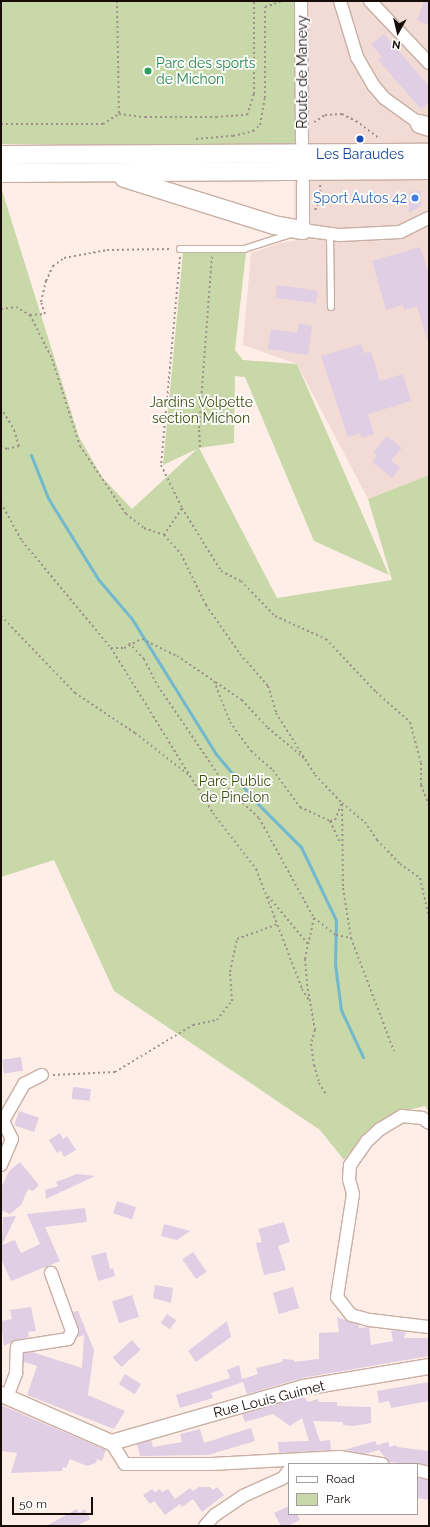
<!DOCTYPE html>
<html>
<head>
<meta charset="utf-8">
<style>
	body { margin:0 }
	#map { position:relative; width:430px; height:1527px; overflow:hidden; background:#ffeee7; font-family:Raleway,sans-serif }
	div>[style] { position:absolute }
	.built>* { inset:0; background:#f1dbd4 }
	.green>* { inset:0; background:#c8d8a8; transform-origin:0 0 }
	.stream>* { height:3px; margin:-1.5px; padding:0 1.5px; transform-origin:1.5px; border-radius:1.5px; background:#72b8ce }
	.building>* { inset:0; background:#dfcee4; transform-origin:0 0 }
	.path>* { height:2px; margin-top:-1px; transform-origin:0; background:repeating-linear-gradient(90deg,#9e918b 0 2px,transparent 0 5px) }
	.roads { filter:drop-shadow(1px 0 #c9aea3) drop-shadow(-1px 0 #c9aea3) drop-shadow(0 1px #c9aea3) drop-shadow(0 -1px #c9aea3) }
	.service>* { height:6px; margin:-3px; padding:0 3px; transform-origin:3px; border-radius:3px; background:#fff }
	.minor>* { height:12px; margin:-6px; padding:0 6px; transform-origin:6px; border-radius:6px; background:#fff }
	.tertiary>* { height:15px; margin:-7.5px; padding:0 7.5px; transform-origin:7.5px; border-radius:7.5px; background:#fff }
	.secondary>* { height:18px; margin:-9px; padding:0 9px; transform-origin:9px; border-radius:9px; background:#fff }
	.dots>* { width:11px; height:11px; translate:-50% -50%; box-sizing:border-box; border:2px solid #fff; border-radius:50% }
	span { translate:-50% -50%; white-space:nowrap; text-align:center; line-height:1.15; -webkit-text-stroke:3.5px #fff; paint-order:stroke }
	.leisure-label { font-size:14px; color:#27864d }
	.left { translate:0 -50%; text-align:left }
	.street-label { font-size:14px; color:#160d09 }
	.transit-label { font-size:14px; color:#164399 }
	.shop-label { font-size:14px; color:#366cbe }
	.right { translate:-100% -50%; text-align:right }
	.park-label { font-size:14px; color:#3f4e11 }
	.frame { position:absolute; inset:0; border:2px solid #160d09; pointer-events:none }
	.legend { position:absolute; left:288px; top:1463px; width:130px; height:52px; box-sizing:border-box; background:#fff; border:1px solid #a29e9d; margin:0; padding:5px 7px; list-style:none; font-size:12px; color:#160d09 }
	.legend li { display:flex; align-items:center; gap:8px; height:20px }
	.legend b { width:20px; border:1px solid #a29e9d }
	.north { position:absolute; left:378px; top:12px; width:40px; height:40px; -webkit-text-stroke:3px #fff; paint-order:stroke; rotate:188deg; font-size:11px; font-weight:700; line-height:16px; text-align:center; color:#160d09 }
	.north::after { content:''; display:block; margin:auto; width:14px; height:18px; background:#160d09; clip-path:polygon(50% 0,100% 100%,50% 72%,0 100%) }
	.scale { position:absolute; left:12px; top:1497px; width:81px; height:18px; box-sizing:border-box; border:2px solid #160d09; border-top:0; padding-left:5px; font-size:12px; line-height:14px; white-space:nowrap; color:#160d09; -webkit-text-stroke:3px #fff; paint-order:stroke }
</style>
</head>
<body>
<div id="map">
	<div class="built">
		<i style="clip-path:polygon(295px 1px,429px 1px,429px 475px,368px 499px,297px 364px,243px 345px,251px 253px,280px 243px,294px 241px)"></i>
	</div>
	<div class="green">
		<i style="left:1px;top:1px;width:294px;height:143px"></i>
		<i style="clip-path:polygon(1px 187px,79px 437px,102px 477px,132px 509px,197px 449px,163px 465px,183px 252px,246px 253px,235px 350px,243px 360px,297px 364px,389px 575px,314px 541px,245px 377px,235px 376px,234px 443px,199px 448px,277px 598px,392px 580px,368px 499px,429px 475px,429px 1113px,425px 1106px,400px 1112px,377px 1124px,361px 1138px,344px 1160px,320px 1130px,114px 991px,54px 860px,1px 877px)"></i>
	</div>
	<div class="stream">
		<i style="left:31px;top:455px;width:46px;rotate:68.4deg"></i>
		<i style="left:48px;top:498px;width:95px;rotate:58.3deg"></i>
		<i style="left:98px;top:579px;width:52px;rotate:49.6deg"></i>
		<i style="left:132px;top:619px;width:159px;rotate:58.1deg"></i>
		<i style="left:216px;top:754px;width:65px;rotate:50deg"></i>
		<i style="left:258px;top:804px;width:61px;rotate:45deg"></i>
		<i style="left:301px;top:847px;width:81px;rotate:64.4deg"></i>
		<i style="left:336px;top:920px;width:44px;rotate:91.3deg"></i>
		<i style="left:335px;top:964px;width:46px;rotate:82.6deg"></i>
		<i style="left:341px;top:1010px;width:52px;rotate:64.9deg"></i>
	</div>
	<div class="building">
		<i style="clip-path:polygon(424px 1px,429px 1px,429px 25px,417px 20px)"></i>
		<i style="clip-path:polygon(384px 34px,429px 86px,429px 102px,421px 109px,378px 60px,382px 57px,371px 44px)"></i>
		<i style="clip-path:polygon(421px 191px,421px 205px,409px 213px,409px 192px)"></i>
		<i style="clip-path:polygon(420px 247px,429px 275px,429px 339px,427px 340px,417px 306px,404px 310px,403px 305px,386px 310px,372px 261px)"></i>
		<i style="left:277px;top:285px;width:41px;height:13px;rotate:8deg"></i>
		<i style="clip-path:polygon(299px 323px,312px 326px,308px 355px,268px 349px,271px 329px,297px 333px)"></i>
		<i style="clip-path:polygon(361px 344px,364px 353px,371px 352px,380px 381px,403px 374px,411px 401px,368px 414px,374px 434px,361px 438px,360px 433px,348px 437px,321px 356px)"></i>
		<i style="clip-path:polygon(387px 436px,402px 448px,391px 460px,400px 468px,392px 478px,372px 462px,377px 456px,373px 453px)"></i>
		<i style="left:21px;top:1057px;width:14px;height:19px;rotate:82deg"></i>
		<i style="left:73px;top:1087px;width:18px;height:12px;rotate:6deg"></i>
		<i style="left:19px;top:1111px;width:21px;height:15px;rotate:19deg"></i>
		<i style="clip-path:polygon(60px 1133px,63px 1139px,67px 1136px,76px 1150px,64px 1157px,61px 1151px,57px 1153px,49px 1140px)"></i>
		<i style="clip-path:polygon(20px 1162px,39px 1185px,33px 1191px,28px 1189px,21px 1205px,10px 1214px,1px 1210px,1px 1188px,9px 1171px)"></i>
		<i style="clip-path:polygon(77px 1174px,95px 1176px,46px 1199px,45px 1190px,58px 1186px,56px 1182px)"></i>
		<i style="left:117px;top:1201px;width:20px;height:13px;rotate:18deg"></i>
		<i style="clip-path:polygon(85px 1208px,87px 1222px,45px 1227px,60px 1261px,11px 1281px,1px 1259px,3px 1217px,16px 1216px,2px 1245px,15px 1240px,21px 1253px,40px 1244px,27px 1214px)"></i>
		<i style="clip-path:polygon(284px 1222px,290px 1242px,278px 1246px,286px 1270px,264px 1275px,256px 1243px,262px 1242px,258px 1229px)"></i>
		<i style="clip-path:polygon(164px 1224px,190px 1231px,177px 1240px,161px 1236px)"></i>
		<i style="clip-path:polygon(106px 1252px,110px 1269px,113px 1268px,115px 1276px,98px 1281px,91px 1256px)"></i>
		<i style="left:193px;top:1252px;width:24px;height:13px;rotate:55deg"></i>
		<i style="clip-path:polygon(155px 1285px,173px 1288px,171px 1303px,153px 1298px)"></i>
		<i style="left:293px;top:1287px;width:22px;height:21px;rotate:74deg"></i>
		<i style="left:132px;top:1295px;width:23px;height:21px;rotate:72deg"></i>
		<i style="clip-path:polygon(31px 1307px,36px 1331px,28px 1332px,29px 1337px,16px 1340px,4px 1346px,1px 1321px,12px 1319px,10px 1310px)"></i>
		<i style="clip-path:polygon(78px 1311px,94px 1350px,88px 1395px,125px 1411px,114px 1429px,27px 1395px,37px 1366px,24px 1362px,24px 1353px,32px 1352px,82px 1368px,84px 1335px,78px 1337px,79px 1329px,73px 1312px)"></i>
		<i style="left:167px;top:1314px;width:11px;height:11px;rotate:34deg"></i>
		<i style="clip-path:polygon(337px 1317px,359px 1325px,359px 1328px,369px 1327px,371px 1345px,393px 1341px,391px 1330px,406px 1332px,404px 1338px,429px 1338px,429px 1356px,302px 1378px,247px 1394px,243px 1382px,211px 1393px,213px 1398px,180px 1408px,176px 1395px,230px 1378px,227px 1370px,239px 1365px,242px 1379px,258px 1374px,256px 1368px,282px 1362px,283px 1359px,294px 1360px,294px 1362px,319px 1359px,319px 1333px,339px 1332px)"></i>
		<i style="clip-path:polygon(227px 1321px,231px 1337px,196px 1362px,188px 1351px)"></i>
		<i style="left:132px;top:1340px;width:13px;height:26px;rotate:48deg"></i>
		<i style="left:125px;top:1374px;width:19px;height:12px;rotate:32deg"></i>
		<i style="clip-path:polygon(429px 1382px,429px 1401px,391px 1408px,389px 1401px,379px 1403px,377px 1391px)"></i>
		<i style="clip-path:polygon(303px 1396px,308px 1402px,318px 1399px,319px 1402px,337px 1402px,337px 1406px,371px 1407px,371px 1423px,353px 1426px,343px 1425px,343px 1422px,313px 1421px,320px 1441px,330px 1440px,331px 1450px,279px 1453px,278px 1442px,309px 1441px,302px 1418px,290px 1426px,273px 1414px,245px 1422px,242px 1414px)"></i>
		<i style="clip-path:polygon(1px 1405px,106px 1450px,102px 1461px,97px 1459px,96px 1463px,87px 1466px,70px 1459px,66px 1468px,63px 1467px,62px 1471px,11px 1473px,17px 1453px,1px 1451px)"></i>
		<i style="clip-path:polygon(251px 1428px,255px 1441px,208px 1455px,140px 1456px,137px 1444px,151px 1440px,153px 1447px,182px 1442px,180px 1434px,200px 1429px,204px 1443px)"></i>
		<i style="clip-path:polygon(375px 1441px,377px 1445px,388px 1442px,390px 1447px,396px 1445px,397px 1447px,429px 1451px,429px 1465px,389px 1462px,379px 1450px,365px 1454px,344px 1450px)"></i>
		<i style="clip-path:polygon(417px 1478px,429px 1480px,429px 1500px,418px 1498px)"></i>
		<i style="clip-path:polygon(199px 1487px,210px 1487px,213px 1490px,217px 1487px,224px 1495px,202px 1512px,193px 1499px,182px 1507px,180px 1504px,165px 1515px,154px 1501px,150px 1504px,143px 1495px,152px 1489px,155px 1492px,160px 1489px,162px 1492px,168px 1489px,175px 1499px,190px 1488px,193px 1491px)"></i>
		<i style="clip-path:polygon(289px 1506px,289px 1514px,297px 1514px,300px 1520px,288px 1526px,281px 1526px,274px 1513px)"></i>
		<i style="clip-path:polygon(77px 1509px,79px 1513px,85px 1509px,90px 1519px,77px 1526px,46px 1526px)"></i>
	</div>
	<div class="path">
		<i style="left:117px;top:1px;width:113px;rotate:89deg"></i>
		<i style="left:119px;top:114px;width:26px;rotate:7deg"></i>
		<i style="left:145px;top:117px;width:71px"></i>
		<i style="left:216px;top:117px;width:31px;rotate:-4deg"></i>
		<i style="left:247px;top:115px;width:22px;rotate:-72deg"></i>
		<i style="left:254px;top:94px;width:93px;rotate:-90deg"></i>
		<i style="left:314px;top:122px;width:13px;rotate:-32deg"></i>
		<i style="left:325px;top:115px;width:17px;rotate:-3deg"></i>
		<i style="left:342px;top:114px;width:16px;rotate:27deg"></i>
		<i style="left:356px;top:121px;width:30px;rotate:37deg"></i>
		<i style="left:1px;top:124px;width:102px"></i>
		<i style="left:103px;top:124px;width:19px;rotate:-32deg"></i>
		<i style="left:196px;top:139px;width:37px;rotate:-5deg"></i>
		<i style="left:233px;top:136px;width:21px;rotate:-14deg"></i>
		<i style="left:253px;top:131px;width:9px;rotate:-41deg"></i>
		<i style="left:260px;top:125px;width:27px;rotate:-80deg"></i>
		<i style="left:265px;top:98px;width:91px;rotate:-90deg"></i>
		<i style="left:265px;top:7px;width:18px;rotate:-19deg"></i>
		<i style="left:315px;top:210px;width:14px;rotate:-65deg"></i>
		<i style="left:321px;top:197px;width:12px;rotate:-95deg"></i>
		<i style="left:180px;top:257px;width:209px;rotate:95.2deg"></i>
		<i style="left:161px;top:465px;width:48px;rotate:64deg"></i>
		<i style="left:182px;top:508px;width:74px;rotate:58.2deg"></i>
		<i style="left:221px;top:571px;width:22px;rotate:27deg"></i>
		<i style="left:241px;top:581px;width:49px;rotate:45.8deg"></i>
		<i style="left:275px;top:616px;width:56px;rotate:24.3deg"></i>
		<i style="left:326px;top:639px;width:73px;rotate:46.7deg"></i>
		<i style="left:376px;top:692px;width:45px;rotate:41.4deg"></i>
		<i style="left:410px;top:722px;width:42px;rotate:75deg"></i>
		<i style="left:421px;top:763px;width:22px;rotate:90deg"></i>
		<i style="left:421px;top:785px;width:22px;rotate:68deg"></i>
		<i style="left:1px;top:309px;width:15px;rotate:-8deg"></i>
		<i style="left:16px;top:307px;width:16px;rotate:30deg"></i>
		<i style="left:30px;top:315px;width:15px;rotate:-4deg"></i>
		<i style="left:45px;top:314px;width:13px;rotate:-108deg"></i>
		<i style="left:41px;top:302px;width:22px;rotate:-77deg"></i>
		<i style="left:46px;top:281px;width:17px;rotate:-65deg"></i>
		<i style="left:53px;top:266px;width:14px;rotate:-36deg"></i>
		<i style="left:64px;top:258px;width:44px;rotate:-10.5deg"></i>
		<i style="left:107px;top:250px;width:65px;rotate:-0.9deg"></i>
		<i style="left:30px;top:315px;width:49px;rotate:63.4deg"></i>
		<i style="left:52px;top:359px;width:91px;rotate:72.2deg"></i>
		<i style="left:80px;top:446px;width:82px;rotate:55.9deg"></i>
		<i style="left:126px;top:514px;width:23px;rotate:38deg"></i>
		<i style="left:144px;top:528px;width:21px;rotate:19deg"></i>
		<i style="left:164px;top:535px;width:32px;rotate:-56deg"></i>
		<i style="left:1px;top:408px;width:26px;rotate:59deg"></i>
		<i style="left:14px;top:430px;width:17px;rotate:73deg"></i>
		<i style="left:19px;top:446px;width:12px;rotate:166deg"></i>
		<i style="left:7px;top:449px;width:6px;rotate:-162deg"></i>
		<i style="left:200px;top:447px;width:19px;rotate:-93deg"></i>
		<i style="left:199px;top:428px;width:172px;rotate:-85.7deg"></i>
		<i style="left:1px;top:503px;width:43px;rotate:61.1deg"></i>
		<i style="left:22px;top:541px;width:139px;rotate:50.2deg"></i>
		<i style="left:111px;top:648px;width:194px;rotate:58.3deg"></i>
		<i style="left:213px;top:813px;width:71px;rotate:52.5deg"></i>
		<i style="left:256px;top:869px;width:129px;rotate:69deg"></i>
		<i style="left:302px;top:989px;width:15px;rotate:58deg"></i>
		<i style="left:164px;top:535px;width:25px;rotate:48deg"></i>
		<i style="left:181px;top:554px;width:57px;rotate:63.9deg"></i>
		<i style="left:206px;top:605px;width:60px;rotate:55.2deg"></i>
		<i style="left:240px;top:654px;width:43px;rotate:48.8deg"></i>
		<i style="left:268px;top:686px;width:28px;rotate:73deg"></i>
		<i style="left:276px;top:713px;width:73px;rotate:57.8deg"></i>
		<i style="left:315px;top:775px;width:39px;rotate:46deg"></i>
		<i style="left:342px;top:803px;width:30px;rotate:40deg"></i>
		<i style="left:365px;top:822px;width:22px;rotate:56deg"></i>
		<i style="left:377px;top:840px;width:33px;rotate:46deg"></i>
		<i style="left:400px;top:864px;width:24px;rotate:35deg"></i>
		<i style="left:420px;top:878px;width:41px;rotate:77.3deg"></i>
		<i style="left:1px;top:616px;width:107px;rotate:46.1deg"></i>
		<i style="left:75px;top:693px;width:72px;rotate:33.7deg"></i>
		<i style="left:135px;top:733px;width:68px;rotate:37.9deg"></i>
		<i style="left:129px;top:643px;width:22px;rotate:47deg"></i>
		<i style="left:144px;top:659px;width:30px;rotate:63deg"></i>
		<i style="left:158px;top:686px;width:125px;rotate:55.8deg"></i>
		<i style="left:228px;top:789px;width:42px;rotate:43.1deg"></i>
		<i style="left:259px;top:818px;width:114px;rotate:61.2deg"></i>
		<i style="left:314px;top:918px;width:42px;rotate:102.4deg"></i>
		<i style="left:305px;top:959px;width:25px;rotate:85deg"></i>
		<i style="left:307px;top:984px;width:47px;rotate:80.1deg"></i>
		<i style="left:315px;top:1030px;width:15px;rotate:106deg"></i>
		<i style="left:311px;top:1044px;width:21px;rotate:82deg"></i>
		<i style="left:314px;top:1065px;width:19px;rotate:74deg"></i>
		<i style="left:319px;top:1083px;width:15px;rotate:58deg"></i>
		<i style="left:111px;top:648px;width:13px"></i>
		<i style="left:124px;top:648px;width:20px;rotate:-27deg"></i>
		<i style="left:142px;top:639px;width:39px;rotate:26deg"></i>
		<i style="left:177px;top:656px;width:45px;rotate:34deg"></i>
		<i style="left:304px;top:758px;width:48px;rotate:-140deg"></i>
		<i style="left:267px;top:727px;width:37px;rotate:-133deg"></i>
		<i style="left:242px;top:700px;width:34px;rotate:-146deg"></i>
		<i style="left:214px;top:681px;width:44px;rotate:68.7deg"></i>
		<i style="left:230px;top:722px;width:36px;rotate:54deg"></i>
		<i style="left:251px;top:751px;width:29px;rotate:41deg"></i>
		<i style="left:273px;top:770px;width:46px;rotate:53.9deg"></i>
		<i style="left:300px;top:807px;width:33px;rotate:25deg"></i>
		<i style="left:330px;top:821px;width:5px;rotate:-11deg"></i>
		<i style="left:335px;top:820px;width:18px;rotate:-68deg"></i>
		<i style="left:342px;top:804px;width:84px;rotate:89.3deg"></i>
		<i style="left:343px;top:888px;width:51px;rotate:80.9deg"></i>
		<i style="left:351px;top:938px;width:121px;rotate:69.2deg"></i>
		<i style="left:330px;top:821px;width:23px;rotate:65deg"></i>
		<i style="left:268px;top:896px;width:62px;rotate:50.2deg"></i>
		<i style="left:314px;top:918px;width:28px;rotate:38deg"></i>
		<i style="left:336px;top:935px;width:15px;rotate:11deg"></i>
		<i style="left:53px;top:1075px;width:62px;rotate:-2.8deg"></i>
		<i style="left:115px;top:1072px;width:91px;rotate:-31.1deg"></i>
		<i style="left:193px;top:1025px;width:25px;rotate:-12deg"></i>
		<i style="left:217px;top:1020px;width:24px;rotate:-52deg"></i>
		<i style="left:232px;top:1001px;width:29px;rotate:-94deg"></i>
		<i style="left:230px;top:972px;width:34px;rotate:-78deg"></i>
		<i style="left:237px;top:939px;width:44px;rotate:-20.1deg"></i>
	</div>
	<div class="roads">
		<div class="service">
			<i style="left:330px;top:234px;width:73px;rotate:89.2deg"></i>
			<i style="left:180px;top:249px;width:64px"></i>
			<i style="left:244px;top:249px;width:52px;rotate:-17.7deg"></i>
		</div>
		<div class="minor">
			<i style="left:301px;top:1px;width:141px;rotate:89.6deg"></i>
			<i style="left:340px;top:1px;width:59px;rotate:73.1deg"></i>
			<i style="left:357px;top:57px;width:34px;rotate:60deg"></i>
			<i style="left:374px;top:86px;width:16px;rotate:50deg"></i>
			<i style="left:384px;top:98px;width:44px;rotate:35.8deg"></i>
			<i style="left:370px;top:1px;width:86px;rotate:46.4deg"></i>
			<i style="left:303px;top:183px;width:47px;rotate:90deg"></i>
			<i style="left:303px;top:230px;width:37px;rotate:8deg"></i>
			<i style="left:340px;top:235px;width:60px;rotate:-2.9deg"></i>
			<i style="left:400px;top:232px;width:32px;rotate:-26deg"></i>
			<i style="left:429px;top:1123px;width:9px;rotate:-144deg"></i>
			<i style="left:422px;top:1118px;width:20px;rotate:-174deg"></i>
			<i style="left:402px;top:1116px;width:26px;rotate:149deg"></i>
			<i style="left:380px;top:1129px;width:18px;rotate:137deg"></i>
			<i style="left:367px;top:1141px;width:29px;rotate:125deg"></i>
			<i style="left:350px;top:1165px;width:14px;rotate:94deg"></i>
			<i style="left:349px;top:1179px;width:16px;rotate:75deg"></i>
			<i style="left:353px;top:1194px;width:104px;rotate:98.8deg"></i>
			<i style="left:337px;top:1297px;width:23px;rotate:52deg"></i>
			<i style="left:351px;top:1315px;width:20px;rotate:15deg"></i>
			<i style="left:370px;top:1320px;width:59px;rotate:6.8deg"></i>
			<i style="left:12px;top:1139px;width:20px;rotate:-117deg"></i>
			<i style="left:3px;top:1121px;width:43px;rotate:-60.4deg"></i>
			<i style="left:24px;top:1084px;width:20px;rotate:-27deg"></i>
			<i style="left:1px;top:1165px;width:28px;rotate:-67deg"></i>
			<i style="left:7px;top:1397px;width:26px;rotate:-69deg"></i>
			<i style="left:16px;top:1373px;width:26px;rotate:-88deg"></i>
			<i style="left:17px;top:1347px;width:52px;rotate:-8.9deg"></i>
			<i style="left:68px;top:1339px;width:9px;rotate:-63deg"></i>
			<i style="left:72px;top:1331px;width:62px;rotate:-109.9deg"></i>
			<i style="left:111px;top:1442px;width:26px;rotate:58deg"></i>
			<i style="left:125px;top:1464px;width:87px"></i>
			<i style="left:212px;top:1464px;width:128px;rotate:-3.1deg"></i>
			<i style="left:340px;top:1457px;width:43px;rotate:9.5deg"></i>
			<i style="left:417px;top:1470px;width:12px;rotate:14deg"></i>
			<i style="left:205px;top:1526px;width:15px;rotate:-48deg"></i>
			<i style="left:215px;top:1515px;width:34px;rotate:-34deg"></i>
			<i style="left:243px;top:1496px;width:44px;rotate:-24.2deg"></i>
			<i style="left:283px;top:1478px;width:10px;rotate:-53deg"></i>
		</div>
		<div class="tertiary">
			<i style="left:1px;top:1394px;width:120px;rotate:23.6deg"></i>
			<i style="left:111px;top:1442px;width:200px;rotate:-16deg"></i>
			<i style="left:303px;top:1387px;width:128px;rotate:-9.5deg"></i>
		</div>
		<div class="secondary">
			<i style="left:420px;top:124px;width:9px;rotate:18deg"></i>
			<i style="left:1px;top:155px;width:428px;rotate:-0.3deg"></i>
			<i style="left:1px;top:173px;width:428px;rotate:-0.4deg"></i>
			<i style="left:124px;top:178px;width:157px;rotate:17.4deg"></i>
			<i style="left:274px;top:225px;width:29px;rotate:10deg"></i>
		</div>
	</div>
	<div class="dots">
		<i style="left:148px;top:71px;background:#2e9e5b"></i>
		<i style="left:360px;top:139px;background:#1a4fb4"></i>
		<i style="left:415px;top:198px;background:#3f7fe0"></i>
	</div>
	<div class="leisure-label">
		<span class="left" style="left:156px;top:71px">Parc des sports<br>de Michon</span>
	</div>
	<div class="street-label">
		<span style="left:302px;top:72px;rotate:-90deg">Route de Manevy</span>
		<span style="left:269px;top:1399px;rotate:-14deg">Rue Louis Guimet</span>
	</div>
	<div class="transit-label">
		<span style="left:360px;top:154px">Les Baraudes</span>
	</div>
	<div class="shop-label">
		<span class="right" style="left:407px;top:198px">Sport Autos 42</span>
	</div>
	<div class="park-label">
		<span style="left:201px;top:410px">Jardins Volpette<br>section Michon</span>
		<span style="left:235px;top:789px">Parc Public<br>de Pinelon</span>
	</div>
	<div class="frame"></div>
	<ul class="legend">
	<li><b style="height:5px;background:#fff"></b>Road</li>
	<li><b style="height:11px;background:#c8d8a8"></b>Park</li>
	</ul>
	<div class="north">N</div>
	<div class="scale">50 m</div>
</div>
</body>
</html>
